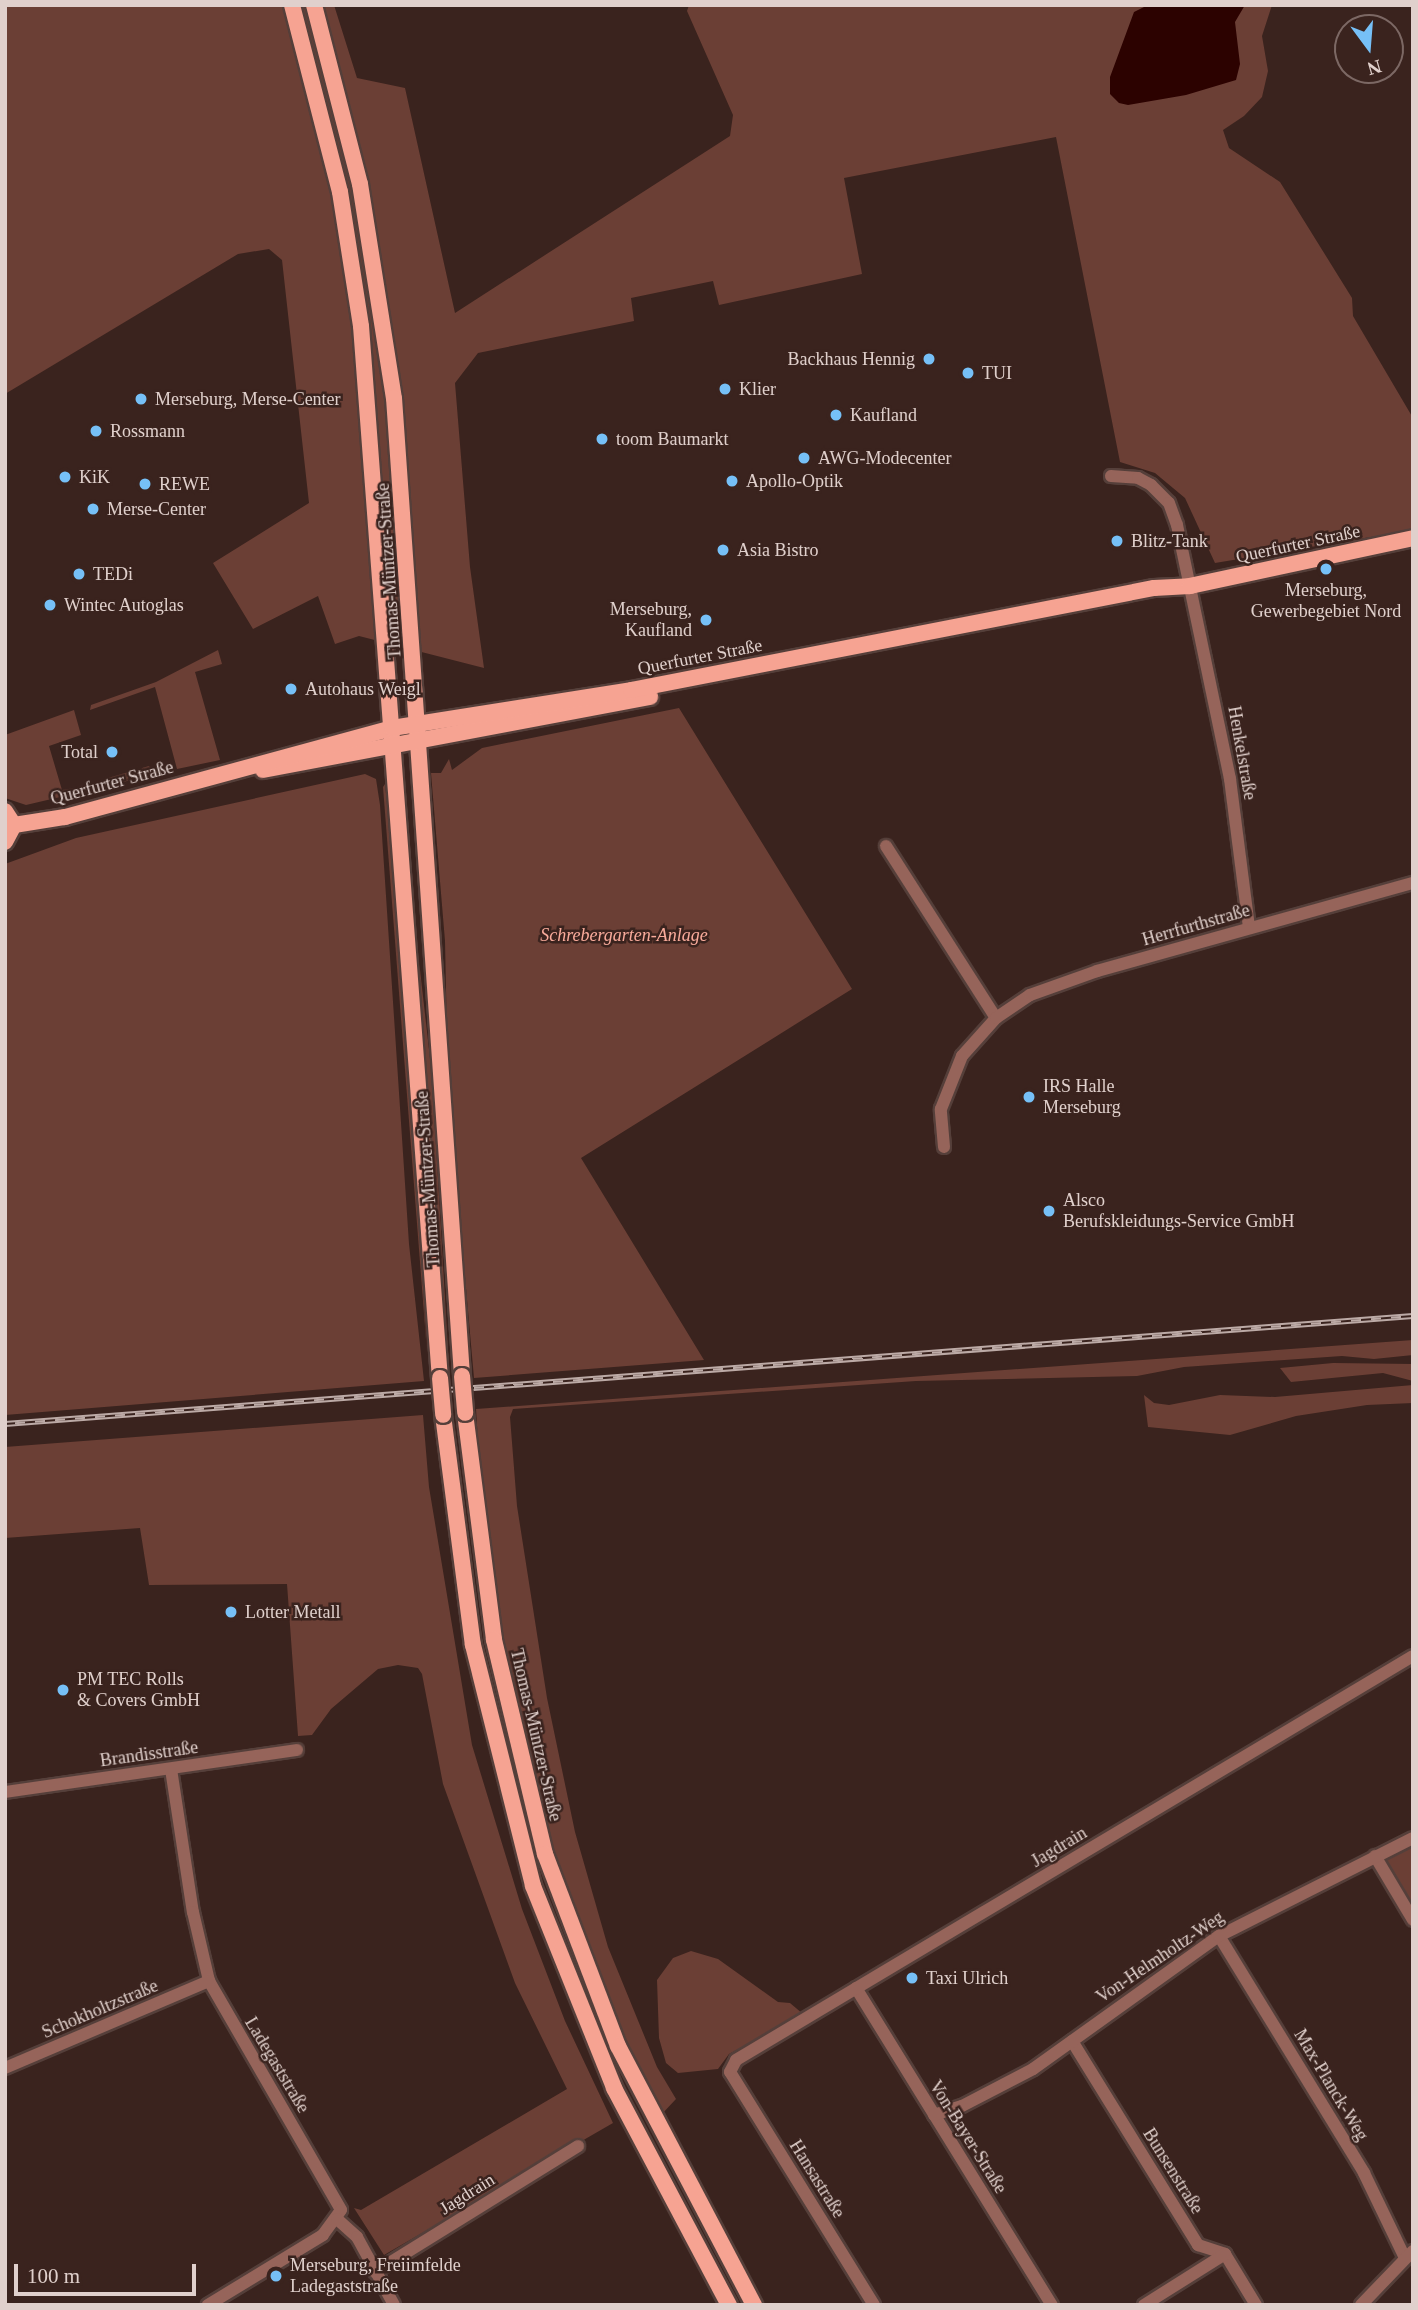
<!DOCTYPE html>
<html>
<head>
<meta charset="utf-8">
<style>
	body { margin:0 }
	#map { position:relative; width:1418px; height:2310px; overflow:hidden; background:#3a231e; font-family:Georgia,serif }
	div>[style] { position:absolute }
	.green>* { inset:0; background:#6b3f35 }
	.water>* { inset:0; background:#2c0200 }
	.roads { filter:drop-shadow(2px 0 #553f3a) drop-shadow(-2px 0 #553f3a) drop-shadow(0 2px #553f3a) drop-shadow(0 -2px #553f3a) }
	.minor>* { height:12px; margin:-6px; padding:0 6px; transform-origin:6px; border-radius:6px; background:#96645a }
	.major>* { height:16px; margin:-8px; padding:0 8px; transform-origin:8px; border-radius:8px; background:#f6a392 }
	.rail>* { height:6px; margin-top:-3px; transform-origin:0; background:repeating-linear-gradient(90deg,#3a231e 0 10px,#bcaaa6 0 20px); box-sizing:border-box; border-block:2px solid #bcaaa6 }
	.bridges { filter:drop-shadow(2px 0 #553f3a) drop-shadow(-2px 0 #553f3a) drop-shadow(0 2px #553f3a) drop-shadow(0 -2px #553f3a) }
	.major-bridge>* { height:16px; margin:-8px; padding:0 8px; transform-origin:8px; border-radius:8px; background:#f6a392 }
	.dots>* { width:19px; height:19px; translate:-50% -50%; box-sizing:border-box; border:4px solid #3a231e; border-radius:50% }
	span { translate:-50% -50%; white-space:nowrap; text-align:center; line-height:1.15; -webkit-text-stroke:5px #3a231e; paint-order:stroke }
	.poi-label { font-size:18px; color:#e0d0cc }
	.right { translate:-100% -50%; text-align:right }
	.left { translate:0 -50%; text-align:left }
	.street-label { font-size:18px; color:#e0d0cc }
	.park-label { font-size:18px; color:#f9ab9b; font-style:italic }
	.frame { position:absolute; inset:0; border:7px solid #e0d0cc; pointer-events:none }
	.north { position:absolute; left:1334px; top:14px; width:70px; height:70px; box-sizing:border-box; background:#3a231e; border:2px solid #7c6864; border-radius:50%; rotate:164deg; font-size:19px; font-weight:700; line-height:28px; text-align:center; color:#e0d0cc }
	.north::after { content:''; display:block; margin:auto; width:24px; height:32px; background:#76c0f7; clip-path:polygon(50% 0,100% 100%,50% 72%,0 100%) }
	.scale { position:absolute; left:14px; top:2264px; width:182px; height:32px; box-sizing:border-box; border:4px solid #e0d0cc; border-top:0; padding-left:9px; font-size:21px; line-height:24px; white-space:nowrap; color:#e0d0cc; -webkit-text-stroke:5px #3a231e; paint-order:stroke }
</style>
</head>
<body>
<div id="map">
	<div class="green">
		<i style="clip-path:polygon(5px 5px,334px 5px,357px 78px,405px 88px,455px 313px,730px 136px,733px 115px,687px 11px,689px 5px,1272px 5px,1262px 36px,1268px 71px,1262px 97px,1244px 116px,1223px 130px,1229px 148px,1280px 182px,1352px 298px,1353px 316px,1413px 418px,1413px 530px,1215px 563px,1185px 498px,1155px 473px,1120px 462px,1056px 137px,844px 178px,862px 274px,719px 305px,713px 281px,631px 298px,634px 321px,478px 353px,455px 383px,470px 567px,484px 668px,359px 636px,335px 644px,318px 596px,253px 629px,213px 563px,309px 503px,282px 260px,269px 249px,238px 254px,5px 394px)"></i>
		<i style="clip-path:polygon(218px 650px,222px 664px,195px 672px,220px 760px,177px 769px,155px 687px,90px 710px,91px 705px,156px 682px)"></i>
		<i style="clip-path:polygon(679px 708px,852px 989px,581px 1158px,704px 1360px,474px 1378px,448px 1086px,445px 941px,431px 773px,441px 773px,449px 759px,452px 770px,482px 748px)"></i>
		<i style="clip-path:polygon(74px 710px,81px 735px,49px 746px,62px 790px,94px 785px,90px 790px,26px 805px,5px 798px,5px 735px)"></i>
		<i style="clip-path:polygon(149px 766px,155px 774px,103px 787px,108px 778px)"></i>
		<i style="clip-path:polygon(365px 774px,376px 779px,380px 805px,409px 1244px,424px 1381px,5px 1415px,5px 864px,76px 838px)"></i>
		<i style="clip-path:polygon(385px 784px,401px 931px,427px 1352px,383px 787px)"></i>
		<i style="clip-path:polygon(419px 961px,432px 1076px,449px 1367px,443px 1367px)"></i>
		<i style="clip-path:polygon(1413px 1340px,1413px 1355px,1374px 1359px,1342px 1356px,1184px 1367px,1137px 1376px,916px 1381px,513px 1409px,510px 1417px,517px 1506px,547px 1698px,575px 1832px,608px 1947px,657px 2067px,676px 2099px,661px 2115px,625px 2042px,562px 1882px,527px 1765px,502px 1657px,484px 1538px,476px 1409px)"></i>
		<i style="clip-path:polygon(1333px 1363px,1413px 1364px,1413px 1381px,1383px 1373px,1291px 1382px,1280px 1368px)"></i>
		<i style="clip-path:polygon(1413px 1385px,1413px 1403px,1367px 1405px,1296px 1416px,1230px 1435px,1148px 1427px,1144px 1395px,1154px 1403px,1169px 1405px,1220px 1395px,1275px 1397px)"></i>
		<i style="clip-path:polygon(423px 1415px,429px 1487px,472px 1745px,522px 1909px,565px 2021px,613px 2123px,384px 2255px,354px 2208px,361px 2210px,567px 2089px,515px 1983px,443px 1784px,422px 1674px,418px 1668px,398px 1665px,378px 1669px,331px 1709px,312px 1735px,298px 1736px,287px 1584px,149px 1585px,140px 1528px,5px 1538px,5px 1447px)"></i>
		<i style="clip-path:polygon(1413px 1842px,1413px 1912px,1381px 1857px)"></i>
		<i style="clip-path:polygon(691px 1951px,718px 1959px,778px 2002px,790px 2003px,803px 2014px,729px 2054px,718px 2069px,678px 2073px,666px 2063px,659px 2038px,657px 1980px,673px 1958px)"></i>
	</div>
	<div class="water">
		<i style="clip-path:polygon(1148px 5px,1245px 5px,1235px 22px,1240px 64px,1236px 80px,1186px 95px,1128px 105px,1119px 103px,1110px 94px,1110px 77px,1134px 12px)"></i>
	</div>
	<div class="roads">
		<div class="minor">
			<i style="left:1111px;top:476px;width:27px;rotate:4deg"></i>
			<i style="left:1138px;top:478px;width:15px;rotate:28deg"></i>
			<i style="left:1151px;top:485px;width:25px;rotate:45deg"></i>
			<i style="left:1169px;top:503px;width:23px;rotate:70deg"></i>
			<i style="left:1177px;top:525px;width:259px;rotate:78.2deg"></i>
			<i style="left:1230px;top:779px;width:150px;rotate:82.7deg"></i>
			<i style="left:886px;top:846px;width:204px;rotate:57.4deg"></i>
			<i style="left:944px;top:1147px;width:38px;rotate:-95deg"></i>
			<i style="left:941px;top:1109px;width:57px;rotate:-68.4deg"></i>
			<i style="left:962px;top:1056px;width:51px;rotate:-48.2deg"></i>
			<i style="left:996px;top:1018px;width:41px;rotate:-34.1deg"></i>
			<i style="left:1030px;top:995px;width:71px;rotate:-19.7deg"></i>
			<i style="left:1097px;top:971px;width:328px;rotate:-15.6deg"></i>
			<i style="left:171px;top:1769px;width:145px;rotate:81.3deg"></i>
			<i style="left:193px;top:1912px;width:71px;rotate:76.9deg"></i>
			<i style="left:209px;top:1981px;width:264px;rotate:60deg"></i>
			<i style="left:341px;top:2210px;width:31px;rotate:126deg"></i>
			<i style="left:323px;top:2235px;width:135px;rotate:148.7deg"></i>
			<i style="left:5px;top:1792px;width:295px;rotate:-8.2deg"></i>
			<i style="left:1375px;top:1856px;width:74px;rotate:59.3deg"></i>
			<i style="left:1219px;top:1936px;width:278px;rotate:58.5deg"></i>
			<i style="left:1364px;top:2173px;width:94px;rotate:64.2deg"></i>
			<i style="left:856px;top:1988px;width:373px;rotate:58.3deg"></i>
			<i style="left:1072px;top:2041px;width:240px;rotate:58.3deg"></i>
			<i style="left:1198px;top:2245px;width:28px;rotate:18deg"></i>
			<i style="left:1225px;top:2254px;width:60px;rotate:58.7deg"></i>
			<i style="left:5px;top:2068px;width:222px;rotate:-23.1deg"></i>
			<i style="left:934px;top:2115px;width:29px;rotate:-18deg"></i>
			<i style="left:962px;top:2106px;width:80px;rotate:-27.5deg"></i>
			<i style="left:1033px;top:2069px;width:229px;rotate:-35.6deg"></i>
			<i style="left:1219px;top:1936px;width:217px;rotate:-26.8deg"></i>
			<i style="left:337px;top:2219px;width:27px;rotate:42deg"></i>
			<i style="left:357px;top:2237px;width:77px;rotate:61.4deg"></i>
			<i style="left:375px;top:2272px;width:239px;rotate:-31.8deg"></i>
			<i style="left:874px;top:2305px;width:274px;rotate:-121.7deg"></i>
			<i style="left:730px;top:2072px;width:13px;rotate:-63deg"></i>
			<i style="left:736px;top:2060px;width:788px;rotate:-30.83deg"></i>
			<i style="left:1144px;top:2305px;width:96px;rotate:-32.2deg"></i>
			<i style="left:1361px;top:2305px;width:75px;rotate:-46.1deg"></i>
		</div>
		<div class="major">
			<i style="left:292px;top:5px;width:193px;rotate:75.6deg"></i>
			<i style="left:340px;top:192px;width:136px;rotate:81.1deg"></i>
			<i style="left:361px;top:326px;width:1055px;rotate:85.71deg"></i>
			<i style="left:314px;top:5px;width:185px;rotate:75.6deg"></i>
			<i style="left:360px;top:184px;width:217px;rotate:81deg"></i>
			<i style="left:394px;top:398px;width:980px;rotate:86.02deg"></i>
			<i style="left:263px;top:770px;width:394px;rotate:-10.7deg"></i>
			<i style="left:5px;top:811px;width:17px;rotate:57deg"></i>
			<i style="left:14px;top:825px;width:19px;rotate:118deg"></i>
			<i style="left:14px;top:825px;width:52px;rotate:-8.9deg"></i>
			<i style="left:65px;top:817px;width:339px;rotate:-15.2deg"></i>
			<i style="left:392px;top:728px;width:242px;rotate:-9deg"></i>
			<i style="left:631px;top:690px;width:533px;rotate:-11.04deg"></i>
			<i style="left:1154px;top:588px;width:36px;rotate:-3deg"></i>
			<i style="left:1190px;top:586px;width:228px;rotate:-12.1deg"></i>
			<i style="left:465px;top:1413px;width:229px;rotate:82.7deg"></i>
			<i style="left:494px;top:1640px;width:220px;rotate:76.6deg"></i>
			<i style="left:545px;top:1854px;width:205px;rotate:69.2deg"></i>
			<i style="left:618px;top:2046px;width:293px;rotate:62.3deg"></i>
			<i style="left:443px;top:1415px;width:232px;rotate:82.6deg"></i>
			<i style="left:473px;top:1645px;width:248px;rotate:76deg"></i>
			<i style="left:533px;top:1886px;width:218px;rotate:68.1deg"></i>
			<i style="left:614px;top:2088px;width:246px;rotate:62.1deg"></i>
		</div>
	</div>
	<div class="rail">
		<i style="left:5px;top:1424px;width:1412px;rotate:-4.39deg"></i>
	</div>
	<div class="bridges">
		<div class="major-bridge">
			<i style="left:462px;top:1376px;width:37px;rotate:85deg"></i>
			<i style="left:440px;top:1378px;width:37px;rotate:85deg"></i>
		</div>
	</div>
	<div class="dots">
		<i style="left:929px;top:359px;background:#76c0f7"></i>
		<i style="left:968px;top:373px;background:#76c0f7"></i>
		<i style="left:725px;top:389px;background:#76c0f7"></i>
		<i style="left:141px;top:399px;background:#76c0f7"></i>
		<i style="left:836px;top:415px;background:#76c0f7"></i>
		<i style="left:96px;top:431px;background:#76c0f7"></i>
		<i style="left:602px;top:439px;background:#76c0f7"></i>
		<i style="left:804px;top:458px;background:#76c0f7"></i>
		<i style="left:65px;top:477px;background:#76c0f7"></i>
		<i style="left:732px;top:481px;background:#76c0f7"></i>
		<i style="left:145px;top:484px;background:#76c0f7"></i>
		<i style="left:93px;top:509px;background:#76c0f7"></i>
		<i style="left:1117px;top:541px;background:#76c0f7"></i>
		<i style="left:723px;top:550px;background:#76c0f7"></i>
		<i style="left:1326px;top:569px;background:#76c0f7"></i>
		<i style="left:79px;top:574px;background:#76c0f7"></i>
		<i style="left:50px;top:605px;background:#76c0f7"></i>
		<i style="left:706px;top:620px;background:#76c0f7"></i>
		<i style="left:291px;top:689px;background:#76c0f7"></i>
		<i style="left:112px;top:752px;background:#76c0f7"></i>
		<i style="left:1029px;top:1097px;background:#76c0f7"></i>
		<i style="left:1049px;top:1211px;background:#76c0f7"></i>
		<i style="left:231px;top:1612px;background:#76c0f7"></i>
		<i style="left:63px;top:1690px;background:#76c0f7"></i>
		<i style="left:912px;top:1978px;background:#76c0f7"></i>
		<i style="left:276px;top:2276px;background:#76c0f7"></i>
	</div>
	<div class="poi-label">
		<span class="right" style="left:915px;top:359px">Backhaus Hennig</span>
		<span class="left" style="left:982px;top:373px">TUI</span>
		<span class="left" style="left:739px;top:389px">Klier</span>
		<span class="left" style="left:155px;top:399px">Merseburg, Merse-Center</span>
		<span class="left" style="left:850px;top:415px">Kaufland</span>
		<span class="left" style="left:110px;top:431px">Rossmann</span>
		<span class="left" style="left:616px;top:439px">toom Baumarkt</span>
		<span class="left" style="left:818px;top:458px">AWG-Modecenter</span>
		<span class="left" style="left:79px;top:477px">KiK</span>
		<span class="left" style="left:746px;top:481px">Apollo-Optik</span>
		<span class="left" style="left:159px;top:484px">REWE</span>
		<span class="left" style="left:107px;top:509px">Merse-Center</span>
		<span class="left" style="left:1131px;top:541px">Blitz-Tank</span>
		<span class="left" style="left:737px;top:550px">Asia Bistro</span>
		<span class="left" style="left:93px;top:574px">TEDi</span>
		<span style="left:1326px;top:601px">Merseburg,<br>Gewerbegebiet Nord</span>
		<span class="left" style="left:64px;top:605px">Wintec Autoglas</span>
		<span class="right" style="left:692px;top:620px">Merseburg,<br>Kaufland</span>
		<span class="left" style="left:305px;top:689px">Autohaus Weigl</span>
		<span class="right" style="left:98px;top:752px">Total</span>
		<span class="left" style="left:1043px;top:1097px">IRS Halle<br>Merseburg</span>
		<span class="left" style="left:1063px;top:1211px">Alsco<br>Berufskleidungs-Service GmbH</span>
		<span class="left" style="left:245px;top:1612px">Lotter Metall</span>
		<span class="left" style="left:77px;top:1690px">PM TEC Rolls<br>&amp; Covers GmbH</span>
		<span class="left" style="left:926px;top:1978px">Taxi Ulrich</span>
		<span class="left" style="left:290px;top:2276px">Merseburg, Freiimfelde<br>Ladegaststraße</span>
	</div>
	<div class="street-label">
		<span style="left:1298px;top:544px;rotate:-12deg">Querfurter Straße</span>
		<span style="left:389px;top:571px;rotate:-94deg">Thomas-Müntzer-Straße</span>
		<span style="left:700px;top:657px;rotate:-11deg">Querfurter Straße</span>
		<span style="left:1242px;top:753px;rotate:80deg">Henkelstraße</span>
		<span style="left:112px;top:783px;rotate:-15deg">Querfurter Straße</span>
		<span style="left:1196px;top:925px;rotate:-16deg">Herrfurthstraße</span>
		<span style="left:428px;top:1179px;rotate:-94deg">Thomas-Müntzer-Straße</span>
		<span style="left:536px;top:1735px;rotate:77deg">Thomas-Müntzer-Straße</span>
		<span style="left:149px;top:1754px;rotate:-8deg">Brandisstraße</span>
		<span style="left:1059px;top:1847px;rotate:-31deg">Jagdrain</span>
		<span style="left:1160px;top:1957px;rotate:-34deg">Von-Helmholtz-Weg</span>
		<span style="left:100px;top:2009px;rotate:-23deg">Schokholtzstraße</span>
		<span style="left:277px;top:2065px;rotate:59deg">Ladegaststraße</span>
		<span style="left:1331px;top:2085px;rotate:59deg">Max-Planck-Weg</span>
		<span style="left:968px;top:2137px;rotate:58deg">Von-Bayer-Straße</span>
		<span style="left:1173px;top:2171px;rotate:58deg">Bunsenstraße</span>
		<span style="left:817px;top:2179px;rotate:58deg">Hansastraße</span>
		<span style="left:467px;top:2194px;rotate:-32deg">Jagdrain</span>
	</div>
	<div class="park-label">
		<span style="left:624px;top:935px">Schrebergarten-Anlage</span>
	</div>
	<div class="frame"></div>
	<div class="north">N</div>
	<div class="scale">100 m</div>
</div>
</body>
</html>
